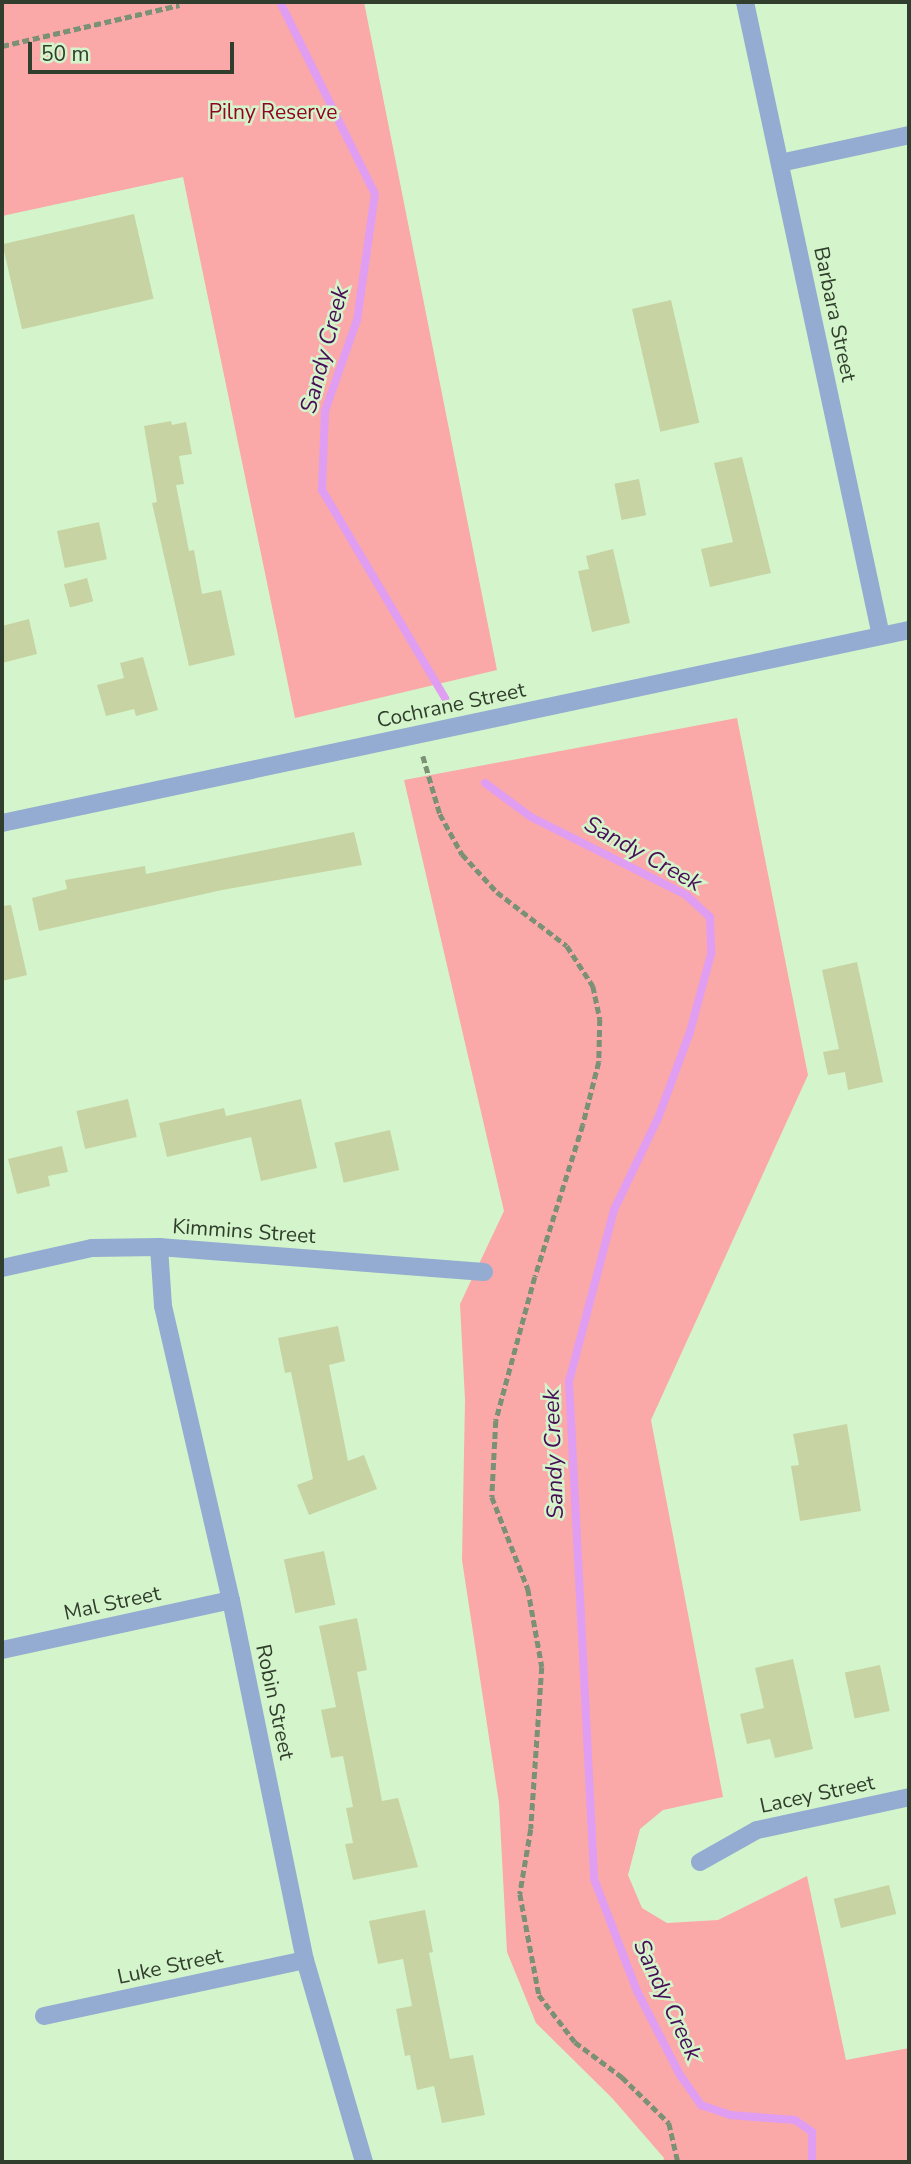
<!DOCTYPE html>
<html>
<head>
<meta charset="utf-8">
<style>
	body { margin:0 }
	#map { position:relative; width:911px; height:2164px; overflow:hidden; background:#d4f5cb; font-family:"Nunito Sans",sans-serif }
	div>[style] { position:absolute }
	.green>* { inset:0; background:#fba8a9 }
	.stream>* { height:8px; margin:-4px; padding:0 4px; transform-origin:4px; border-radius:4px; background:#df9ef1 }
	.building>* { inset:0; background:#c7d3a3; transform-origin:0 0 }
	.path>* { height:4.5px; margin-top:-2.25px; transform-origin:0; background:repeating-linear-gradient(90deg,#7b9175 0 7px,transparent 0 10.5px) }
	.minor>* { height:18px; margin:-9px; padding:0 9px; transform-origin:9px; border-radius:9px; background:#94acd1 }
	.tertiary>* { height:18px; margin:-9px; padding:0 9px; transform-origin:9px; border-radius:9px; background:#94acd1 }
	span { translate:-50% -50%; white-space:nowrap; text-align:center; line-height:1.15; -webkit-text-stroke:5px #d4f5cb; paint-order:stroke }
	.park-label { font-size:21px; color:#900425 }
	.street-label { font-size:21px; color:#313e2d }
	.water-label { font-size:23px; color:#490c57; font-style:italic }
	.frame { position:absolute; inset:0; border:4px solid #313e2d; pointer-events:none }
	.scale { position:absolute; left:28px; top:42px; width:206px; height:32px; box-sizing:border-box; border:4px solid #313e2d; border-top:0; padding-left:9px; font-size:21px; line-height:24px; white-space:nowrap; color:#313e2d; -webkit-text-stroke:5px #d4f5cb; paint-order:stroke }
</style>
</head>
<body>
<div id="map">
	<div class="green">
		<i style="clip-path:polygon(2px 2px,364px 2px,497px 670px,295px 718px,183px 177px,2px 216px)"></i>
		<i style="clip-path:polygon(737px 718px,808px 1075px,651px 1420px,723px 1797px,663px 1810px,640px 1829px,628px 1875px,642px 1908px,667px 1923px,718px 1920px,807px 1876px,846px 2060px,909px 2048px,909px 2162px,663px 2162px,664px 2158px,612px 2098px,536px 2023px,507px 1952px,499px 1803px,462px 1560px,465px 1400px,460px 1304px,504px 1211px,404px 780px)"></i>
	</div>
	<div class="stream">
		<i style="left:280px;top:2px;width:214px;rotate:63.7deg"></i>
		<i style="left:375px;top:194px;width:127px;rotate:98.1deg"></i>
		<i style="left:357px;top:320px;width:96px;rotate:109.4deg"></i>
		<i style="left:325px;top:411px;width:79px;rotate:92.2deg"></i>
		<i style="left:322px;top:490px;width:242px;rotate:59.4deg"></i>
		<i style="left:485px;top:783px;width:57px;rotate:36.5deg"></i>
		<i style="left:531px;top:817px;width:174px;rotate:26.7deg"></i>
		<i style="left:686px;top:895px;width:33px;rotate:43deg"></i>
		<i style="left:710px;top:917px;width:37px;rotate:88deg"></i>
		<i style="left:711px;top:954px;width:81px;rotate:105.1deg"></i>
		<i style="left:690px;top:1032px;width:90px;rotate:110.3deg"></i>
		<i style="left:659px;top:1116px;width:104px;rotate:115.6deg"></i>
		<i style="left:614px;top:1210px;width:177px;rotate:104.7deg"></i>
		<i style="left:569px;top:1381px;width:499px;rotate:87.1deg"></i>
		<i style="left:594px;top:1879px;width:120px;rotate:69deg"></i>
		<i style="left:637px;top:1991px;width:94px;rotate:62.9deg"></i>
		<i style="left:680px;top:2075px;width:37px;rotate:55deg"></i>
		<i style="left:701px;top:2105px;width:31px;rotate:19deg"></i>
		<i style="left:730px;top:2115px;width:65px;rotate:4.4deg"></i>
		<i style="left:795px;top:2120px;width:21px;rotate:35deg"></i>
		<i style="left:812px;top:2132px;width:30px;rotate:90deg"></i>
	</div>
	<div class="building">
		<i style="left:134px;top:214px;width:87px;height:135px;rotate:77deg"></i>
		<i style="left:671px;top:300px;width:126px;height:40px;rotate:77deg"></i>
		<i style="clip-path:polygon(171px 421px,172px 425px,186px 422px,192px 454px,179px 456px,184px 484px,176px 485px,189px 551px,194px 550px,202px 594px,221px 590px,235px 655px,189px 666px,152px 503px,157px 502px,144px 426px)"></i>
		<i style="clip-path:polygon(742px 457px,771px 573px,710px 587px,701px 549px,733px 542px,714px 463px)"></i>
		<i style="left:639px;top:479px;width:37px;height:25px;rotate:79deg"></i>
		<i style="left:99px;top:522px;width:38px;height:43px;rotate:78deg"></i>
		<i style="clip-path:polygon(613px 549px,630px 623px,592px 632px,578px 571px,589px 569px,586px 556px)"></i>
		<i style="left:87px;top:578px;width:24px;height:24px;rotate:75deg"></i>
		<i style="clip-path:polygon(29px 619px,37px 654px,2px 663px,2px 626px)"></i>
		<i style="clip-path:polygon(143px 657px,158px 710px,136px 716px,134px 709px,106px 716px,97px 685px,124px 678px,120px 663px)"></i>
		<i style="clip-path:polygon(354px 832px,362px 865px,222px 890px,39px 931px,32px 898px,67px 889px,65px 880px,145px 866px,146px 874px)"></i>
		<i style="clip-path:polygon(11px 905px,27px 975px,2px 981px,2px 906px)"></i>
		<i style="clip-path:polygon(857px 962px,883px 1082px,848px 1090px,845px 1072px,828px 1075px,823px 1052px,839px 1049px,822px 970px)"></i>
		<i style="left:128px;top:1099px;width:39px;height:53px;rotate:77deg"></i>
		<i style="clip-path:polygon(301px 1099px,317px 1168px,261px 1181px,251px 1137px,167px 1157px,159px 1123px,224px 1108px,226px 1116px)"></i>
		<i style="left:390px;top:1130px;width:41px;height:57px;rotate:77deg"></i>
		<i style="clip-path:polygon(62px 1146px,68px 1172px,48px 1176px,50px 1186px,17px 1194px,8px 1159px)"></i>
		<i style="clip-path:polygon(338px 1326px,345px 1361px,329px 1365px,348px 1461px,364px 1455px,377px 1489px,309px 1515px,297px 1485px,313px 1479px,291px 1372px,285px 1373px,278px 1338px)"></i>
		<i style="clip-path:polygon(847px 1424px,861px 1511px,800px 1521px,791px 1466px,799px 1465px,793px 1434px)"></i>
		<i style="left:324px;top:1551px;width:55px;height:41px;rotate:78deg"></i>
		<i style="clip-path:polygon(357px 1618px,367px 1670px,357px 1672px,382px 1801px,398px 1798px,418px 1867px,353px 1880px,345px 1844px,353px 1843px,346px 1808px,353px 1807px,343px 1756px,331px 1758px,321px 1710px,336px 1707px,319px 1626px)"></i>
		<i style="clip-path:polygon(793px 1659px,813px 1749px,775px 1758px,770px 1739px,747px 1744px,740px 1714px,764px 1708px,755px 1668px)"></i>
		<i style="left:880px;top:1665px;width:47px;height:36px;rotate:78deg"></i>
		<i style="left:889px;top:1885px;width:30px;height:57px;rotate:76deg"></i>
		<i style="clip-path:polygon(425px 1910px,433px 1952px,429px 1953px,450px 2059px,473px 2055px,485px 2115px,442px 2123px,434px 2086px,417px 2090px,410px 2055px,405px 2056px,396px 2009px,412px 2006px,403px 1959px,378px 1964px,369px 1921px)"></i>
	</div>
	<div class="path">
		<i style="left:2px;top:46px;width:182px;rotate:-13deg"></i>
		<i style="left:423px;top:756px;width:60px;rotate:73.7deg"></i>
		<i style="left:440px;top:814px;width:46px;rotate:61.2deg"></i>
		<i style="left:462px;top:854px;width:52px;rotate:47.4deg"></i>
		<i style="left:497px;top:892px;width:88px;rotate:37.6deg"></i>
		<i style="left:567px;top:946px;width:48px;rotate:57deg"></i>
		<i style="left:593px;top:986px;width:34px;rotate:78deg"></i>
		<i style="left:600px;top:1019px;width:43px;rotate:91.3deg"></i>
		<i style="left:599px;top:1062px;width:65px;rotate:104.3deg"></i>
		<i style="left:583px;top:1125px;width:159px;rotate:107.5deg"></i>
		<i style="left:535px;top:1277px;width:149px;rotate:105.2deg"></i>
		<i style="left:496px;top:1421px;width:76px;rotate:93deg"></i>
		<i style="left:492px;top:1497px;width:99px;rotate:68.6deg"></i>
		<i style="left:528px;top:1589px;width:79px;rotate:79.8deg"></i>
		<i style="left:542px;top:1667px;width:162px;rotate:93.9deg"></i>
		<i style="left:531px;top:1829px;width:66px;rotate:99.6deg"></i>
		<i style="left:520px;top:1894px;width:103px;rotate:79.3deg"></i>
		<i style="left:539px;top:1995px;width:59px;rotate:52.5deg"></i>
		<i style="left:575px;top:2042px;width:59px;rotate:36.7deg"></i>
		<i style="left:622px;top:2077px;width:66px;rotate:44.4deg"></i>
		<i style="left:669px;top:2123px;width:40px;rotate:77deg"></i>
	</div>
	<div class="minor">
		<i style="left:745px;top:2px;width:648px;rotate:77.89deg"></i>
		<i style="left:780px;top:163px;width:132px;rotate:-12.2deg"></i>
		<i style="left:159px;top:1247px;width:59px;rotate:86.1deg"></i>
		<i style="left:163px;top:1306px;width:302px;rotate:77deg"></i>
		<i style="left:231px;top:1600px;width:368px;rotate:78.4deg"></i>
		<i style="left:305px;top:1960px;width:210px;rotate:73.7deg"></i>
		<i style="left:2px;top:1268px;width:92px;rotate:-12.5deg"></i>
		<i style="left:92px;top:1248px;width:67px;rotate:-0.9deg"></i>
		<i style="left:159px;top:1247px;width:326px;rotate:4.4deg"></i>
		<i style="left:2px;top:1650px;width:234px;rotate:-12.3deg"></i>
		<i style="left:700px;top:1862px;width:65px;rotate:-29.3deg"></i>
		<i style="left:757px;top:1830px;width:156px;rotate:-12.2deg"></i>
		<i style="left:44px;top:2016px;width:267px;rotate:-12.1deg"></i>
	</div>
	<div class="tertiary">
		<i style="left:2px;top:823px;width:927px;rotate:-12.01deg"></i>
	</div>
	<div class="park-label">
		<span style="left:273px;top:112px">Pilny Reserve</span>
	</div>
	<div class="street-label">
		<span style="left:835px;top:314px;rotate:78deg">Barbara Street</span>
		<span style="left:451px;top:705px;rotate:-12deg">Cochrane Street</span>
		<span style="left:244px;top:1231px;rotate:4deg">Kimmins Street</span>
		<span style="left:112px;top:1603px;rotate:-12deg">Mal Street</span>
		<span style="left:275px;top:1702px;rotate:78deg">Robin Street</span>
		<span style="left:817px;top:1794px;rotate:-12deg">Lacey Street</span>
		<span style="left:170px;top:1966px;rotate:-12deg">Luke Street</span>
	</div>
	<div class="water-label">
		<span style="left:325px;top:350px;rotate:-75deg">Sandy Creek</span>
		<span style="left:643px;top:854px;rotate:29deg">Sandy Creek</span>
		<span style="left:554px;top:1454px;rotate:-92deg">Sandy Creek</span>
		<span style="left:667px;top:2000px;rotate:65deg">Sandy Creek</span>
	</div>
	<div class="frame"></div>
	<div class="scale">50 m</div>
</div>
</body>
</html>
